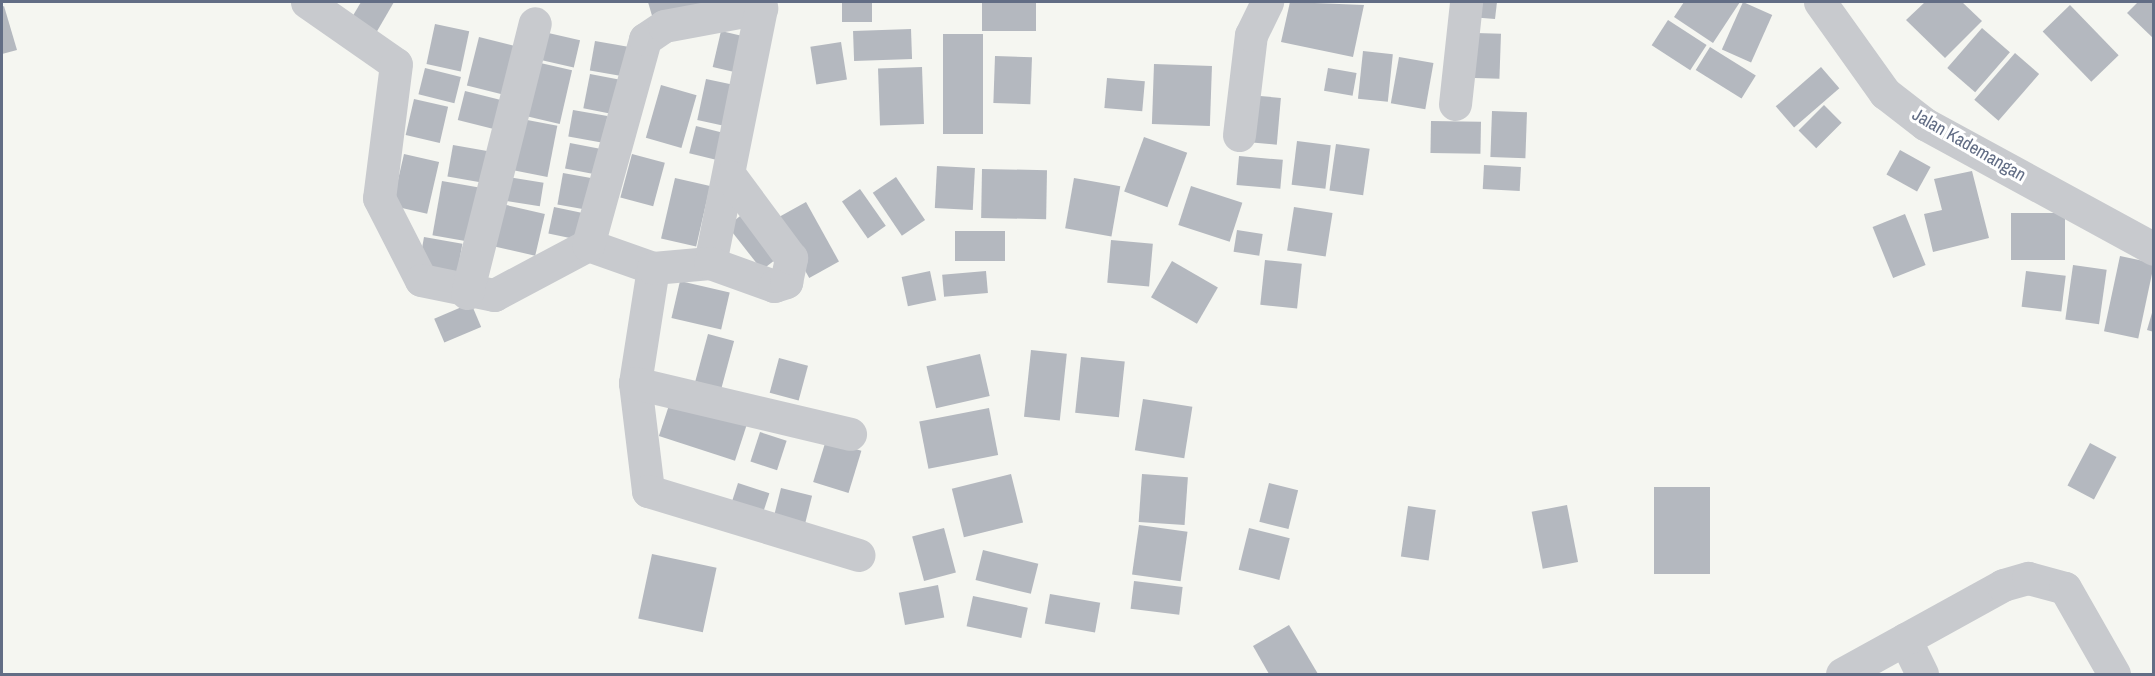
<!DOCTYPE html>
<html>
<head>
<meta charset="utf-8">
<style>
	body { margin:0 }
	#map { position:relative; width:2155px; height:676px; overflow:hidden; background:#f5f6f1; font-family:"Archivo Narrow",sans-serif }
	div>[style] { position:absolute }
	.building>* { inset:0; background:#b4b8bf; transform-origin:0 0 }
	.minor>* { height:33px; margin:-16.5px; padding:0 16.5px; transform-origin:16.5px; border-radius:16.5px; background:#c8cace }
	span { translate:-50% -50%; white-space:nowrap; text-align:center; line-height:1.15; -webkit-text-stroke:6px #fff; paint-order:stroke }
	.street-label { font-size:18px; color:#626d85 }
	.frame { position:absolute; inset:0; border:3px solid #626d85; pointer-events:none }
</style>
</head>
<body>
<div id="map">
	<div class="building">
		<i style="clip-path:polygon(361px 2px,394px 2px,376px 33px,351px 19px)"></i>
		<i style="clip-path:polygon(648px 2px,705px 2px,708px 10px,655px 26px)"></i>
		<i style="left:842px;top:2px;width:30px;height:20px"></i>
		<i style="left:982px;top:2px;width:54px;height:29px"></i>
		<i style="clip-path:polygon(1290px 2px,1364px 5px,1353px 57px,1281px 42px)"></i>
		<i style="clip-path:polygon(1471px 2px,1497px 2px,1495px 19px,1470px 17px)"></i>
		<i style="clip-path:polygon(1684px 2px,1740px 2px,1713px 43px,1674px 17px)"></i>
		<i style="left:1743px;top:2px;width:32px;height:52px;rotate:24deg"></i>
		<i style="clip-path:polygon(1925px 2px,1962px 2px,1982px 21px,1945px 58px,1906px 20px)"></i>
		<i style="clip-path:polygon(2138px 2px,2154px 2px,2154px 39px,2127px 13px)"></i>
		<i style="left:2070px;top:5px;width:70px;height:38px;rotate:46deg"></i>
		<i style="clip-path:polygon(4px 6px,17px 50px,2px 54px,2px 7px)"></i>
		<i style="left:1668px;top:20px;width:46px;height:30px;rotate:33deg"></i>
		<i style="left:435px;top:24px;width:35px;height:41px;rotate:12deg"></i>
		<i style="left:1982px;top:28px;width:37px;height:53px;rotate:41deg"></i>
		<i style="left:911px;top:29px;width:30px;height:58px;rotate:88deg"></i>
		<i style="left:721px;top:31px;width:32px;height:37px;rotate:13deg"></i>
		<i style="left:544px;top:32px;width:37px;height:28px;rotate:13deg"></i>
		<i style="left:1476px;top:33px;width:25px;height:45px;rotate:2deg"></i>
		<i style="left:943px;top:34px;width:40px;height:100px"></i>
		<i style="left:479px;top:37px;width:37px;height:50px;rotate:14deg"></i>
		<i style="left:595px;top:41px;width:35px;height:30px;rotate:10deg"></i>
		<i style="left:841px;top:42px;width:38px;height:31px;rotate:81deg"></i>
		<i style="left:1710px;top:47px;width:54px;height:27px;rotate:32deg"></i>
		<i style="left:1363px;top:51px;width:30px;height:48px;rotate:6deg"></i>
		<i style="left:2015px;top:53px;width:32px;height:62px;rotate:41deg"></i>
		<i style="left:995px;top:56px;width:37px;height:47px;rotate:2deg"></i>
		<i style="left:1399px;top:57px;width:35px;height:47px;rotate:10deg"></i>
		<i style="left:536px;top:62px;width:37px;height:55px;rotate:13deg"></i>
		<i style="left:1154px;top:64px;width:58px;height:60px;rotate:2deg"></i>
		<i style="left:922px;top:67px;width:57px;height:44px;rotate:88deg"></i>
		<i style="left:1821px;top:67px;width:28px;height:60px;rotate:49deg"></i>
		<i style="left:425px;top:68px;width:37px;height:27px;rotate:14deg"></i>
		<i style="left:1328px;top:68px;width:29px;height:23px;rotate:10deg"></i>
		<i style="left:590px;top:74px;width:32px;height:35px;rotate:11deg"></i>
		<i style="left:1107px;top:78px;width:38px;height:30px;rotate:5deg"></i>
		<i style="left:706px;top:79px;width:40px;height:42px;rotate:12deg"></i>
		<i style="left:661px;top:85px;width:37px;height:55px;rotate:16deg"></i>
		<i style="left:465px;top:91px;width:38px;height:30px;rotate:14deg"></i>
		<i style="left:1248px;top:95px;width:33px;height:47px;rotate:5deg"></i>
		<i style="left:414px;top:99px;width:35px;height:37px;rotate:13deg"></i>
		<i style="left:1824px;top:105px;width:25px;height:36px;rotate:45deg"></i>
		<i style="left:573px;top:110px;width:35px;height:27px;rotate:10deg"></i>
		<i style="left:1492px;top:111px;width:35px;height:46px;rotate:2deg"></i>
		<i style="left:522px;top:119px;width:36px;height:52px;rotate:11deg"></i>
		<i style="left:1431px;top:121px;width:50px;height:32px;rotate:1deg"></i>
		<i style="left:696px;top:126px;width:37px;height:28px;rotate:14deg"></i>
		<i style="left:1144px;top:137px;width:46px;height:58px;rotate:20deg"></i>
		<i style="left:1297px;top:141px;width:34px;height:44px;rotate:7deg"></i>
		<i style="left:570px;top:143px;width:33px;height:26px;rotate:11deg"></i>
		<i style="left:1336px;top:144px;width:34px;height:47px;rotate:8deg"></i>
		<i style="left:453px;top:145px;width:39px;height:32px;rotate:10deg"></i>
		<i style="left:1900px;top:150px;width:35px;height:28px;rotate:29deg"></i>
		<i style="left:404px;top:154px;width:36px;height:53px;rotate:13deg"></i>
		<i style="left:632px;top:154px;width:34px;height:45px;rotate:15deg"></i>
		<i style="left:1239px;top:156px;width:44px;height:29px;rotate:5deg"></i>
		<i style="left:1484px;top:165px;width:37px;height:24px;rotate:3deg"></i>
		<i style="left:937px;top:166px;width:38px;height:42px;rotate:3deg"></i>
		<i style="left:982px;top:169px;width:65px;height:49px;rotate:1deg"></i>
		<i style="clip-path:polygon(1972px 171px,1989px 238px,1933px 252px,1924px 214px,1942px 210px,1934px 179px)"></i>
		<i style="left:563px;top:173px;width:34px;height:32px;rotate:10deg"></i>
		<i style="left:508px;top:177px;width:36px;height:24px;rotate:9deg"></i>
		<i style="left:896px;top:177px;width:52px;height:28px;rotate:56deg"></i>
		<i style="left:675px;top:178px;width:36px;height:62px;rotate:13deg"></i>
		<i style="left:1074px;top:178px;width:47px;height:51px;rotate:10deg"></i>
		<i style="left:442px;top:181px;width:39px;height:55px;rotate:10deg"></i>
		<i style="left:1191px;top:186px;width:54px;height:41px;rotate:18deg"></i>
		<i style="left:860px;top:189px;width:45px;height:22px;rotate:55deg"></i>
		<i style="left:806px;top:202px;width:68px;height:34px;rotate:61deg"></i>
		<i style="left:502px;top:204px;width:44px;height:43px;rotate:13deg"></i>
		<i style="left:554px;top:207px;width:33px;height:27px;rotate:12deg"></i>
		<i style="left:1294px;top:207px;width:39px;height:44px;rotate:9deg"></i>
		<i style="left:744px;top:213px;width:56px;height:21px;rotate:52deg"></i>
		<i style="left:2011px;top:213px;width:54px;height:47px"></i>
		<i style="left:1905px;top:214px;width:55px;height:35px;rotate:68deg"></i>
		<i style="left:1237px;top:230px;width:26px;height:22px;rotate:9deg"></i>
		<i style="left:955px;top:231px;width:50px;height:30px"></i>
		<i style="left:424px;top:237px;width:39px;height:33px;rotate:10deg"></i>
		<i style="left:1111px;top:240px;width:42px;height:43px;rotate:5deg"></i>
		<i style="left:2120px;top:256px;width:35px;height:77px;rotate:12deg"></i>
		<i style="left:1265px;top:260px;width:37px;height:45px;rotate:6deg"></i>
		<i style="left:1172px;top:261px;width:53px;height:42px;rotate:30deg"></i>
		<i style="left:2073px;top:265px;width:34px;height:55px;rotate:8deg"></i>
		<i style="left:930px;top:271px;width:30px;height:29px;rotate:78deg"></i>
		<i style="left:986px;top:271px;width:22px;height:44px;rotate:85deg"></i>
		<i style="left:2026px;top:271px;width:40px;height:36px;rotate:7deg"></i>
		<i style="left:680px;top:281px;width:51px;height:38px;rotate:13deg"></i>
		<i style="left:471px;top:303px;width:26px;height:40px;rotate:67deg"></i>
		<i style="clip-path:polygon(2154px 306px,2154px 332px,2147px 330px)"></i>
		<i style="left:708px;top:334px;width:27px;height:49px;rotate:15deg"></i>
		<i style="left:1031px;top:350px;width:36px;height:67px;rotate:6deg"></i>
		<i style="left:980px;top:354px;width:43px;height:55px;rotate:77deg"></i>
		<i style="left:1081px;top:357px;width:44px;height:56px;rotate:6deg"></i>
		<i style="left:779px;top:358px;width:30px;height:36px;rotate:15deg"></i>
		<i style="left:671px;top:399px;width:80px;height:39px;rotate:18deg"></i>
		<i style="left:1143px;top:399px;width:50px;height:52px;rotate:9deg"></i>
		<i style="left:989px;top:408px;width:48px;height:71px;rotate:79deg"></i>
		<i style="left:760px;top:432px;width:28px;height:31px;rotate:18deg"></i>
		<i style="left:826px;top:440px;width:37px;height:44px;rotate:17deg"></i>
		<i style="left:2090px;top:443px;width:30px;height:48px;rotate:28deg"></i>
		<i style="left:1011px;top:474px;width:50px;height:61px;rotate:76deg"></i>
		<i style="left:1142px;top:474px;width:46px;height:48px;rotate:4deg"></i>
		<i style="left:738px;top:483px;width:33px;height:29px;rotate:18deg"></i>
		<i style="left:1269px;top:483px;width:30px;height:40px;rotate:14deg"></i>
		<i style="left:1654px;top:487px;width:56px;height:87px"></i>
		<i style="left:781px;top:488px;width:32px;height:38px;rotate:14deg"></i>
		<i style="left:1567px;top:505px;width:58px;height:36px;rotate:79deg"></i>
		<i style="left:1408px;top:506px;width:28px;height:51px;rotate:8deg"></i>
		<i style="left:1139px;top:525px;width:49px;height:50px;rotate:8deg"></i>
		<i style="left:944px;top:528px;width:46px;height:33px;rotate:75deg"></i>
		<i style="left:1249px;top:528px;width:42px;height:43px;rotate:14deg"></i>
		<i style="left:983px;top:550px;width:57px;height:31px;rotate:14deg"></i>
		<i style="left:652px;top:554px;width:66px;height:66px;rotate:12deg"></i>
		<i style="left:1134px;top:581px;width:49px;height:28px;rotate:7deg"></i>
		<i style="left:938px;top:585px;width:33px;height:40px;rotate:79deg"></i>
		<i style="left:1050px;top:594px;width:51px;height:30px;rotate:10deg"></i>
		<i style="left:973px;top:596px;width:56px;height:31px;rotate:12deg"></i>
		<i style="clip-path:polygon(1289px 625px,1318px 674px,1269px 674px,1253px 646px)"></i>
	</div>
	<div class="minor">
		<i style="left:307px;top:2px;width:108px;rotate:34.9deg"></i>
		<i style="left:396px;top:64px;width:135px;rotate:97.2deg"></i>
		<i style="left:379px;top:198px;width:92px;rotate:62.9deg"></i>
		<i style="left:421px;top:280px;width:75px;rotate:11.6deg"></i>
		<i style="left:494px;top:295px;width:106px;rotate:-28deg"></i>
		<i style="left:588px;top:245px;width:69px;rotate:19.5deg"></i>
		<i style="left:653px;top:268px;width:116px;rotate:98.9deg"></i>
		<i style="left:635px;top:383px;width:109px;rotate:83.1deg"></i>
		<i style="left:648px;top:491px;width:220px;rotate:16.9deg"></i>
		<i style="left:1820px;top:2px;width:112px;rotate:54.5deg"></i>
		<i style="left:1885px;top:93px;width:51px;rotate:37.8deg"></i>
		<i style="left:1925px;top:124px;width:261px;rotate:28.6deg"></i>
		<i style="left:1455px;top:104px;width:103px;rotate:-83.8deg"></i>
		<i style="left:1239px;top:135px;width:101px;rotate:-83.2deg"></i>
		<i style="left:1251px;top:35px;width:37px;rotate:-64deg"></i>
		<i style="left:588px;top:245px;width:214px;rotate:-74.5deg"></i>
		<i style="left:645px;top:39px;width:23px;rotate:-34deg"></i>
		<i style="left:664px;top:26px;width:99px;rotate:-10.5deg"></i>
		<i style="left:761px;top:8px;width:260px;rotate:101.3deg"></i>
		<i style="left:653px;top:268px;width:57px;rotate:-5deg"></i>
		<i style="left:710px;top:263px;width:68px;rotate:19.8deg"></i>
		<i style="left:774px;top:286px;width:13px;rotate:-18deg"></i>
		<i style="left:786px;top:282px;width:25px;rotate:-78deg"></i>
		<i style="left:791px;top:258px;width:101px;rotate:-126.5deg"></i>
		<i style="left:467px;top:293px;width:278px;rotate:-75.9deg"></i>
		<i style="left:635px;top:383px;width:221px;rotate:13.3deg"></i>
		<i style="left:1905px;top:639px;width:39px;rotate:64deg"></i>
		<i style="left:1842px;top:674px;width:184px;rotate:-28.9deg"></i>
		<i style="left:2003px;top:585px;width:26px;rotate:-16deg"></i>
		<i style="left:2028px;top:578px;width:38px;rotate:15deg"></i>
		<i style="left:2065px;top:588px;width:99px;rotate:60.3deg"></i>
	</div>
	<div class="street-label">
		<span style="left:1969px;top:145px;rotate:30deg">Jalan Kademangan</span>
	</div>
	<div class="frame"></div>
</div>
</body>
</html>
